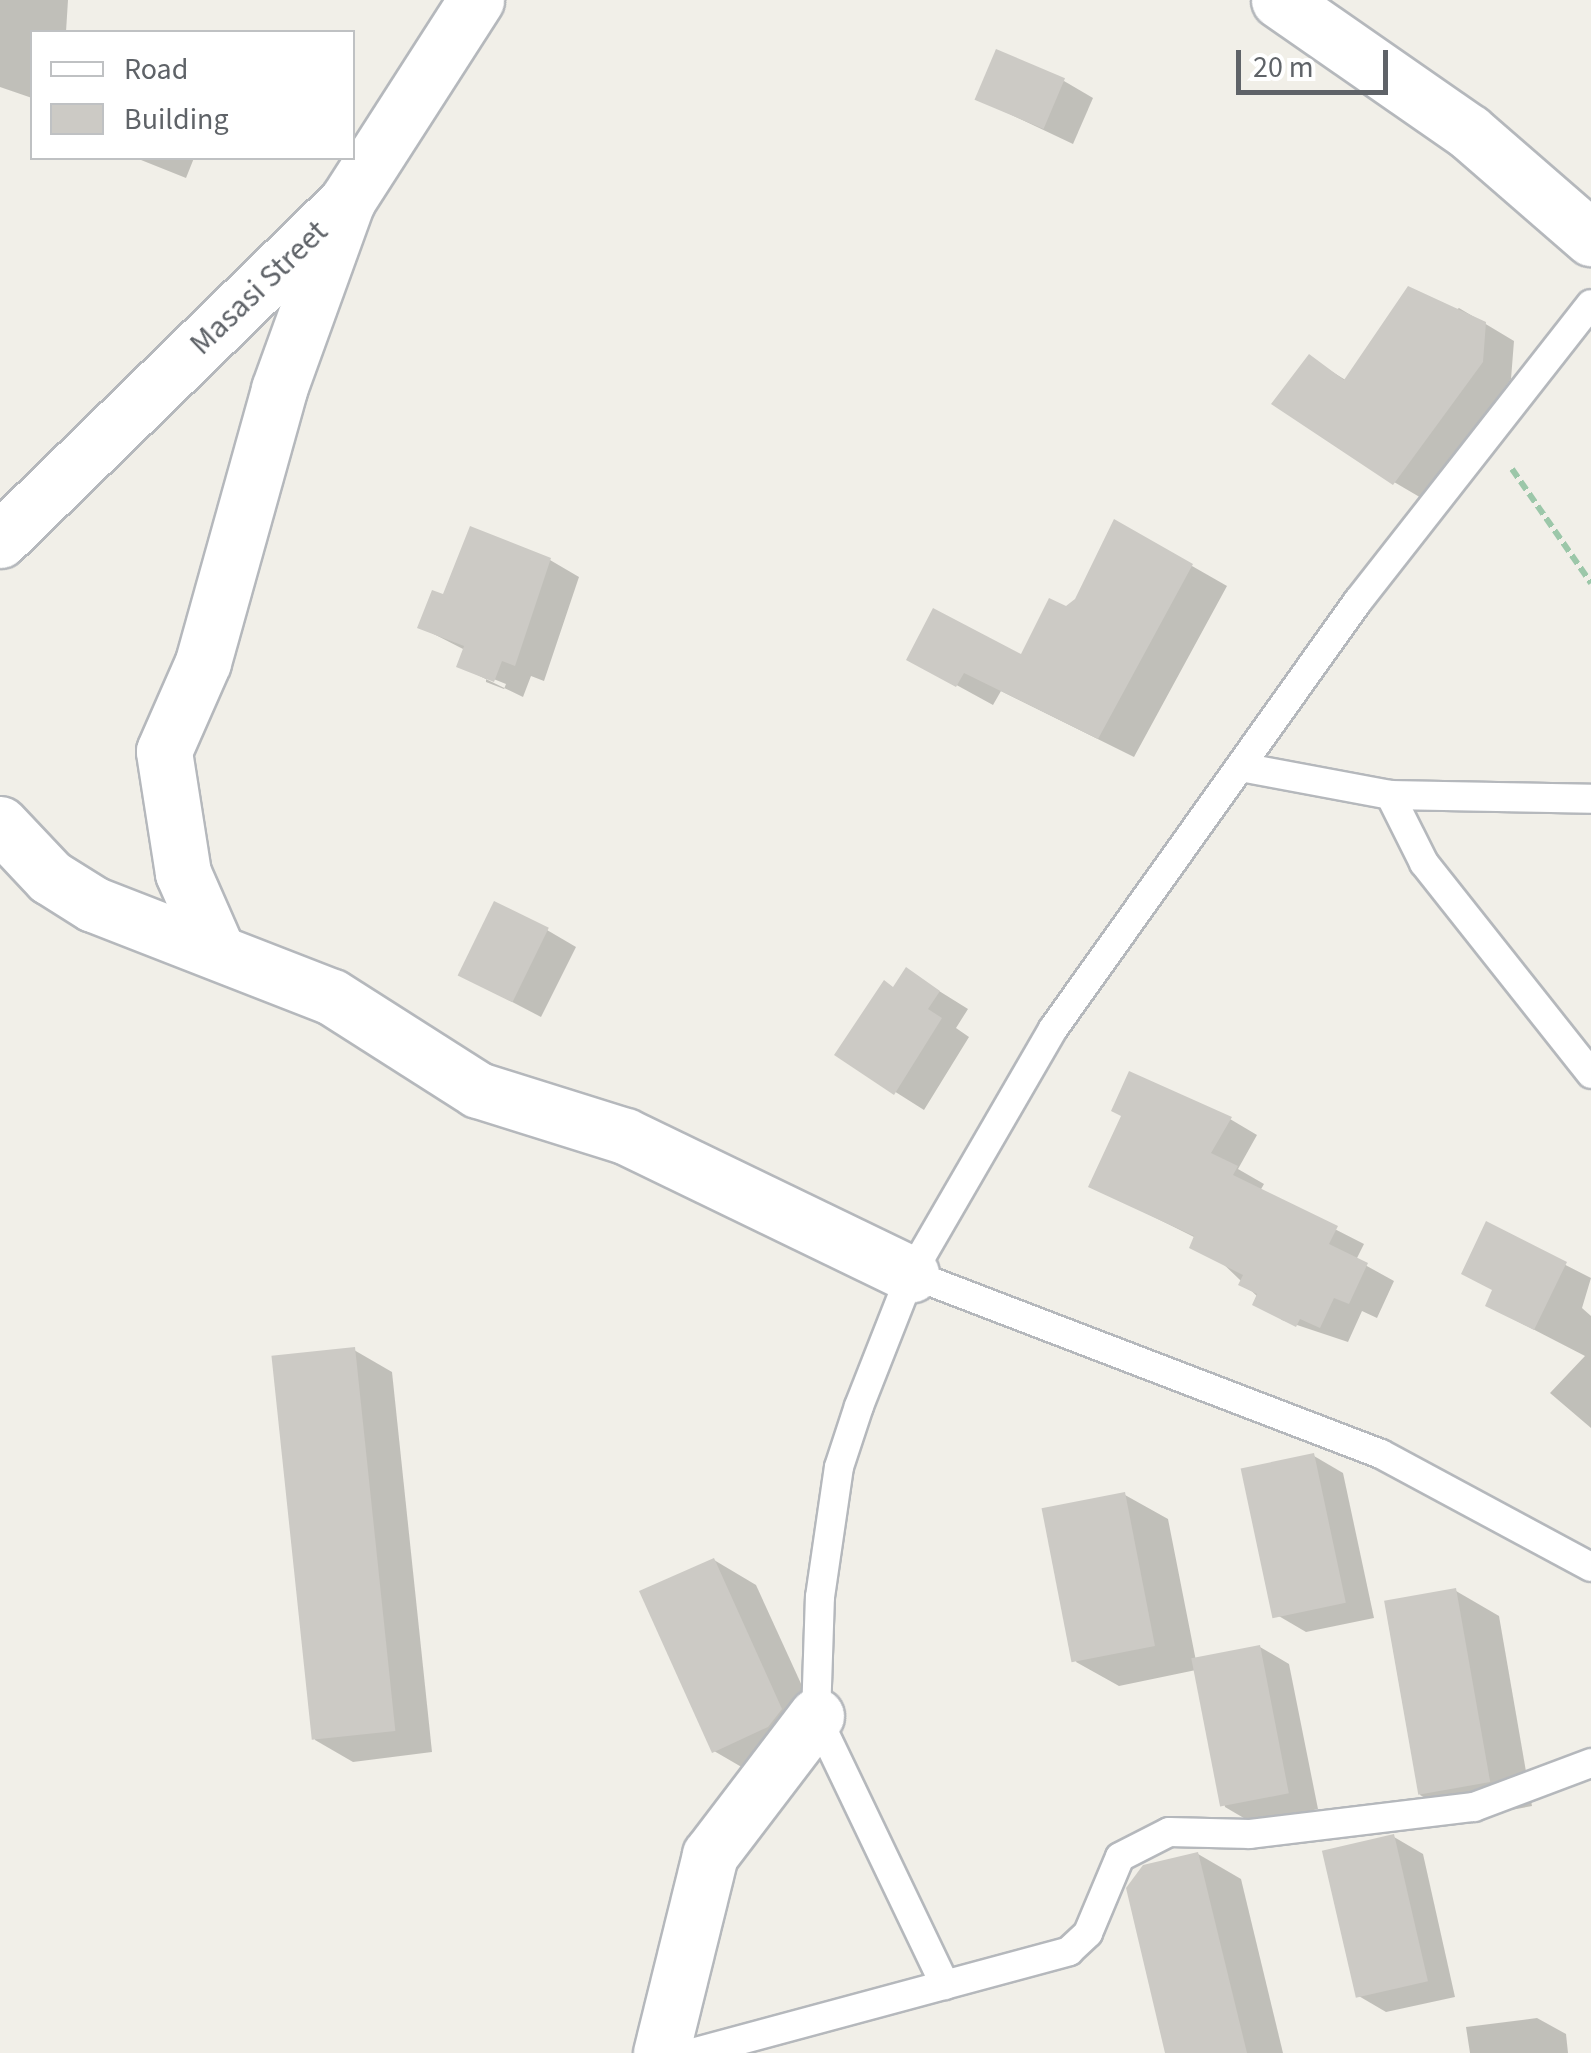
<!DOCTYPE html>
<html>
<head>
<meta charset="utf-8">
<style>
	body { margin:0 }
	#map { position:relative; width:1591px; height:2053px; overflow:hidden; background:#f1efe8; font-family:"Source Sans 3",sans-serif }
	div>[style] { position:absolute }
	.shadow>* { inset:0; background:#0003 }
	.building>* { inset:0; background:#cccac5; transform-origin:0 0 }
	.path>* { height:6px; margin-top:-3px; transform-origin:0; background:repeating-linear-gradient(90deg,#9cc7a9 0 10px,transparent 0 15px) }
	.roads { filter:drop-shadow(2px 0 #b5b8bc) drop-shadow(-2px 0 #b5b8bc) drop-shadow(0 2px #b5b8bc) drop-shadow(0 -2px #b5b8bc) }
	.service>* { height:28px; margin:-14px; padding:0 14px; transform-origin:14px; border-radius:14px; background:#fff }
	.minor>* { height:55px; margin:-27.5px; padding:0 27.5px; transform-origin:27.5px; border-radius:27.5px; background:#fff }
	span { translate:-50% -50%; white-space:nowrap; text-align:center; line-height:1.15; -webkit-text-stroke:9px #fff; paint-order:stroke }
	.street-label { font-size:32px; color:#5f6368 }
	.legend { position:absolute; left:30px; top:30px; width:325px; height:130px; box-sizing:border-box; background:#fff; border:2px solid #bfc1c3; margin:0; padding:12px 18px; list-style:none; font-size:30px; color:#5f6368 }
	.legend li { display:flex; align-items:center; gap:20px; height:50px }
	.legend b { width:50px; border:2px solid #bfc1c3 }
	.scale { position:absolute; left:1236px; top:50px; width:152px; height:45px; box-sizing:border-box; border:5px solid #5f6368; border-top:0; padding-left:12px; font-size:30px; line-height:35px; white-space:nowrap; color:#5f6368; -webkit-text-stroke:8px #fff; paint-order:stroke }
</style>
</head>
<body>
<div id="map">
	<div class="shadow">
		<i style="clip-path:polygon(0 0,68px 0,66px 32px,32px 32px,32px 98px,0 87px)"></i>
		<i style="clip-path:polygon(1064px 81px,1093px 98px,1073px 144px,978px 99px)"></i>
		<i style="clip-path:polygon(136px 158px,194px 158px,186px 178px)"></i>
		<i style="clip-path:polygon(1459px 308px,1514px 341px,1511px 379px,1423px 499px,1394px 482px,1310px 358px,1347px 381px)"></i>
		<i style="clip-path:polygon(1115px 522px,1227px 586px,1134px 757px,1001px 691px,993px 705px,909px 659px,1022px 657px,1077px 600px)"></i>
		<i style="clip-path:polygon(evenodd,550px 560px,579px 577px,544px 681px,531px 676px,523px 697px,459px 666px,465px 650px,420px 627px,445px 597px,550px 560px,486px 676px,506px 684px,504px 689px,486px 682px,486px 676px)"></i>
		<i style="clip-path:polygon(547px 930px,576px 947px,541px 1017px,461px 975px)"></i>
		<i style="clip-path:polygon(907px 971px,968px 1009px,956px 1028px,969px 1037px,924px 1110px,837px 1055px)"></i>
		<i style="clip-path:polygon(1230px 1119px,1257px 1135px,1238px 1169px,1264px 1184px,1260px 1191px,1364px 1244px,1356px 1260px,1394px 1281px,1377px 1318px,1362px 1311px,1348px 1342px,1282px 1320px,1196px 1238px,1092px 1186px)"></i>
		<i style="clip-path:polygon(1487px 1225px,1591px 1278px,1582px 1308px,1591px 1316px,1591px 1428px,1550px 1393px,1585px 1356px,1517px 1321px,1495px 1290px)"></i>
		<i style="clip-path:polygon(354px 1350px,392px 1372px,432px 1752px,353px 1762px,315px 1740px)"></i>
		<i style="clip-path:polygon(1314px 1456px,1343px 1473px,1374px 1618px,1306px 1632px,1277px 1615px)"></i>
		<i style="clip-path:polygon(1125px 1495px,1168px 1519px,1196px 1661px,1260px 1647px,1289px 1664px,1318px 1809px,1254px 1824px,1225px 1807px,1196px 1670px,1119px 1686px,1076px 1662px)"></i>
		<i style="clip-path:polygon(714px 1560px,756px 1585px,824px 1734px,757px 1776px,714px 1751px)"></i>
		<i style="clip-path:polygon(1456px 1591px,1499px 1616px,1532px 1806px,1463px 1819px,1420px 1795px)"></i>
		<i style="clip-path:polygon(1394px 1837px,1423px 1854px,1455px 1997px,1386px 2012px,1357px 1995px)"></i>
		<i style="clip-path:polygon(1198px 1854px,1241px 1879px,1283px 2053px,1171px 2053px)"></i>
		<i style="clip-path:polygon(1537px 2018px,1566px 2034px,1568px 2053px,1470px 2053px,1466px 2027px)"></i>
	</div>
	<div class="building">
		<i style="left:996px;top:49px;width:75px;height:55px;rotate:23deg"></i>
		<i style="clip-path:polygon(1408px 286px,1486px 322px,1483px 362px,1393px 485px,1271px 404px,1309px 354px,1344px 380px)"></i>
		<i style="clip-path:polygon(1114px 519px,1193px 564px,1098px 739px,964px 673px,956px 687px,906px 660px,933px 608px,1021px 654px,1049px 598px,1066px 606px,1075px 599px)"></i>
		<i style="clip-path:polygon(470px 526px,551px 558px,515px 666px,502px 661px,494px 682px,456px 667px,464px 646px,417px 628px,432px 590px,443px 594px)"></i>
		<i style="left:494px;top:901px;width:61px;height:83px;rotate:26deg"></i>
		<i style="clip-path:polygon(906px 967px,940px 991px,928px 1009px,942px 1018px,894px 1095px,834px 1055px,884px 980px,893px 987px)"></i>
		<i style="clip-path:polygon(1129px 1071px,1232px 1117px,1211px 1153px,1238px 1166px,1233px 1175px,1338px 1226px,1329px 1244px,1368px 1263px,1349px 1304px,1334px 1298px,1320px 1328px,1300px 1319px,1296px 1327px,1252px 1305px,1257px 1294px,1238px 1285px,1243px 1275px,1189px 1248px,1194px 1236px,1088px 1187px,1121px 1116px,1111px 1111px)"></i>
		<i style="clip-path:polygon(1486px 1221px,1567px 1262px,1534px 1330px,1485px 1306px,1492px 1290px,1461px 1274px)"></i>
		<i style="left:355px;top:1347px;width:386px;height:84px;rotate:84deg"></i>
		<i style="left:1314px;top:1453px;width:153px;height:75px;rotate:78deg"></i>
		<i style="left:1125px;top:1492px;width:157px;height:85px;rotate:79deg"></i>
		<i style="clip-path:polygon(714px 1558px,782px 1709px,768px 1727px,712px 1753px,639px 1591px)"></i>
		<i style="left:1456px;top:1588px;width:197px;height:73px;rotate:80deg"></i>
		<i style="left:1260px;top:1645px;width:151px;height:70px;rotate:79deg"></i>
		<i style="left:1394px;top:1834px;width:151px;height:74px;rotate:77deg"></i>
		<i style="clip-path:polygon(1198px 1852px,1247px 2053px,1165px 2053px,1126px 1888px,1143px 1865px)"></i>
	</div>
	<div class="path">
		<i style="left:1512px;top:469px;width:139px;rotate:55.3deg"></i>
	</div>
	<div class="roads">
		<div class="service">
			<i style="left:1246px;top:768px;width:147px;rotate:10.6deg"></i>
			<i style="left:1390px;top:795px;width:201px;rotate:1.1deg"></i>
			<i style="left:1390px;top:795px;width:76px;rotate:63.4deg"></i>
			<i style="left:1424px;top:863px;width:269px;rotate:51.6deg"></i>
			<i style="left:911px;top:1274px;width:503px;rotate:20.96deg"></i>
			<i style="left:1381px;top:1454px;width:238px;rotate:28.3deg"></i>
			<i style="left:945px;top:1985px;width:298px;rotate:-115.6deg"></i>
			<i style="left:816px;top:1716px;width:119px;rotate:-88.1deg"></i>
			<i style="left:820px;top:1597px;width:131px;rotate:-81.7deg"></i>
			<i style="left:839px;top:1467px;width:64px;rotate:-71.8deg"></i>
			<i style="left:859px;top:1406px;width:142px;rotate:-68.5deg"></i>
			<i style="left:911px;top:1274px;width:283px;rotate:-59.9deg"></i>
			<i style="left:1053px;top:1029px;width:526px;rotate:-54.53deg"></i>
			<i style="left:1358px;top:601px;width:377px;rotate:-51.9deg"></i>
			<i style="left:692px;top:2053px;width:391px;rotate:-15.1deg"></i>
			<i style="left:1069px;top:1951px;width:26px;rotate:-43deg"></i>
			<i style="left:1088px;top:1933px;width:82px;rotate:-67.2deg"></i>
			<i style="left:1120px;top:1857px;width:55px;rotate:-27deg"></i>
			<i style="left:1169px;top:1832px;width:81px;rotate:1.4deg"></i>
			<i style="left:1250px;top:1834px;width:226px;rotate:-6.9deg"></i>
			<i style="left:1474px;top:1807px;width:125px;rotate:-20.6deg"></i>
		</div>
		<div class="minor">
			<i style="left:1279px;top:0;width:231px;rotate:34.8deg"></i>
			<i style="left:1469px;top:132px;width:162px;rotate:41deg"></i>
			<i style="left:0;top:540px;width:485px;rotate:-44.3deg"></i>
			<i style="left:347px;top:201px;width:239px;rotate:-57.3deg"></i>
			<i style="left:0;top:824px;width:73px;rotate:46.7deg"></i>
			<i style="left:50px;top:877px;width:51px;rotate:32.1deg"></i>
			<i style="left:93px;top:904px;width:256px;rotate:21.3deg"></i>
			<i style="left:332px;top:997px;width:173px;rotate:32.5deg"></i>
			<i style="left:478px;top:1090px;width:154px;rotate:17.4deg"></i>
			<i style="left:625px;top:1136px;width:318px;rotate:25.8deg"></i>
			<i style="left:215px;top:946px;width:80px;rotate:-113.7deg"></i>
			<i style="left:183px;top:873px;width:123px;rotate:-98.9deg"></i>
			<i style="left:164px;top:751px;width:97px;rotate:-66.3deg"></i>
			<i style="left:203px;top:662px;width:283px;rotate:-74.4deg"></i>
			<i style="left:279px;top:389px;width:200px;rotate:-70.1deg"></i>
			<i style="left:661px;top:2053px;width:204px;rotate:-76.1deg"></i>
			<i style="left:710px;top:1855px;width:175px;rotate:-52.7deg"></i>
		</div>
	</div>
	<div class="street-label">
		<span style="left:259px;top:288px;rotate:-44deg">Masasi Street</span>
	</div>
	<ul class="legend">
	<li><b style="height:12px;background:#fff"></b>Road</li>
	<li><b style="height:28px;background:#cccac5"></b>Building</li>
	</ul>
	<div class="scale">20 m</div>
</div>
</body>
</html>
